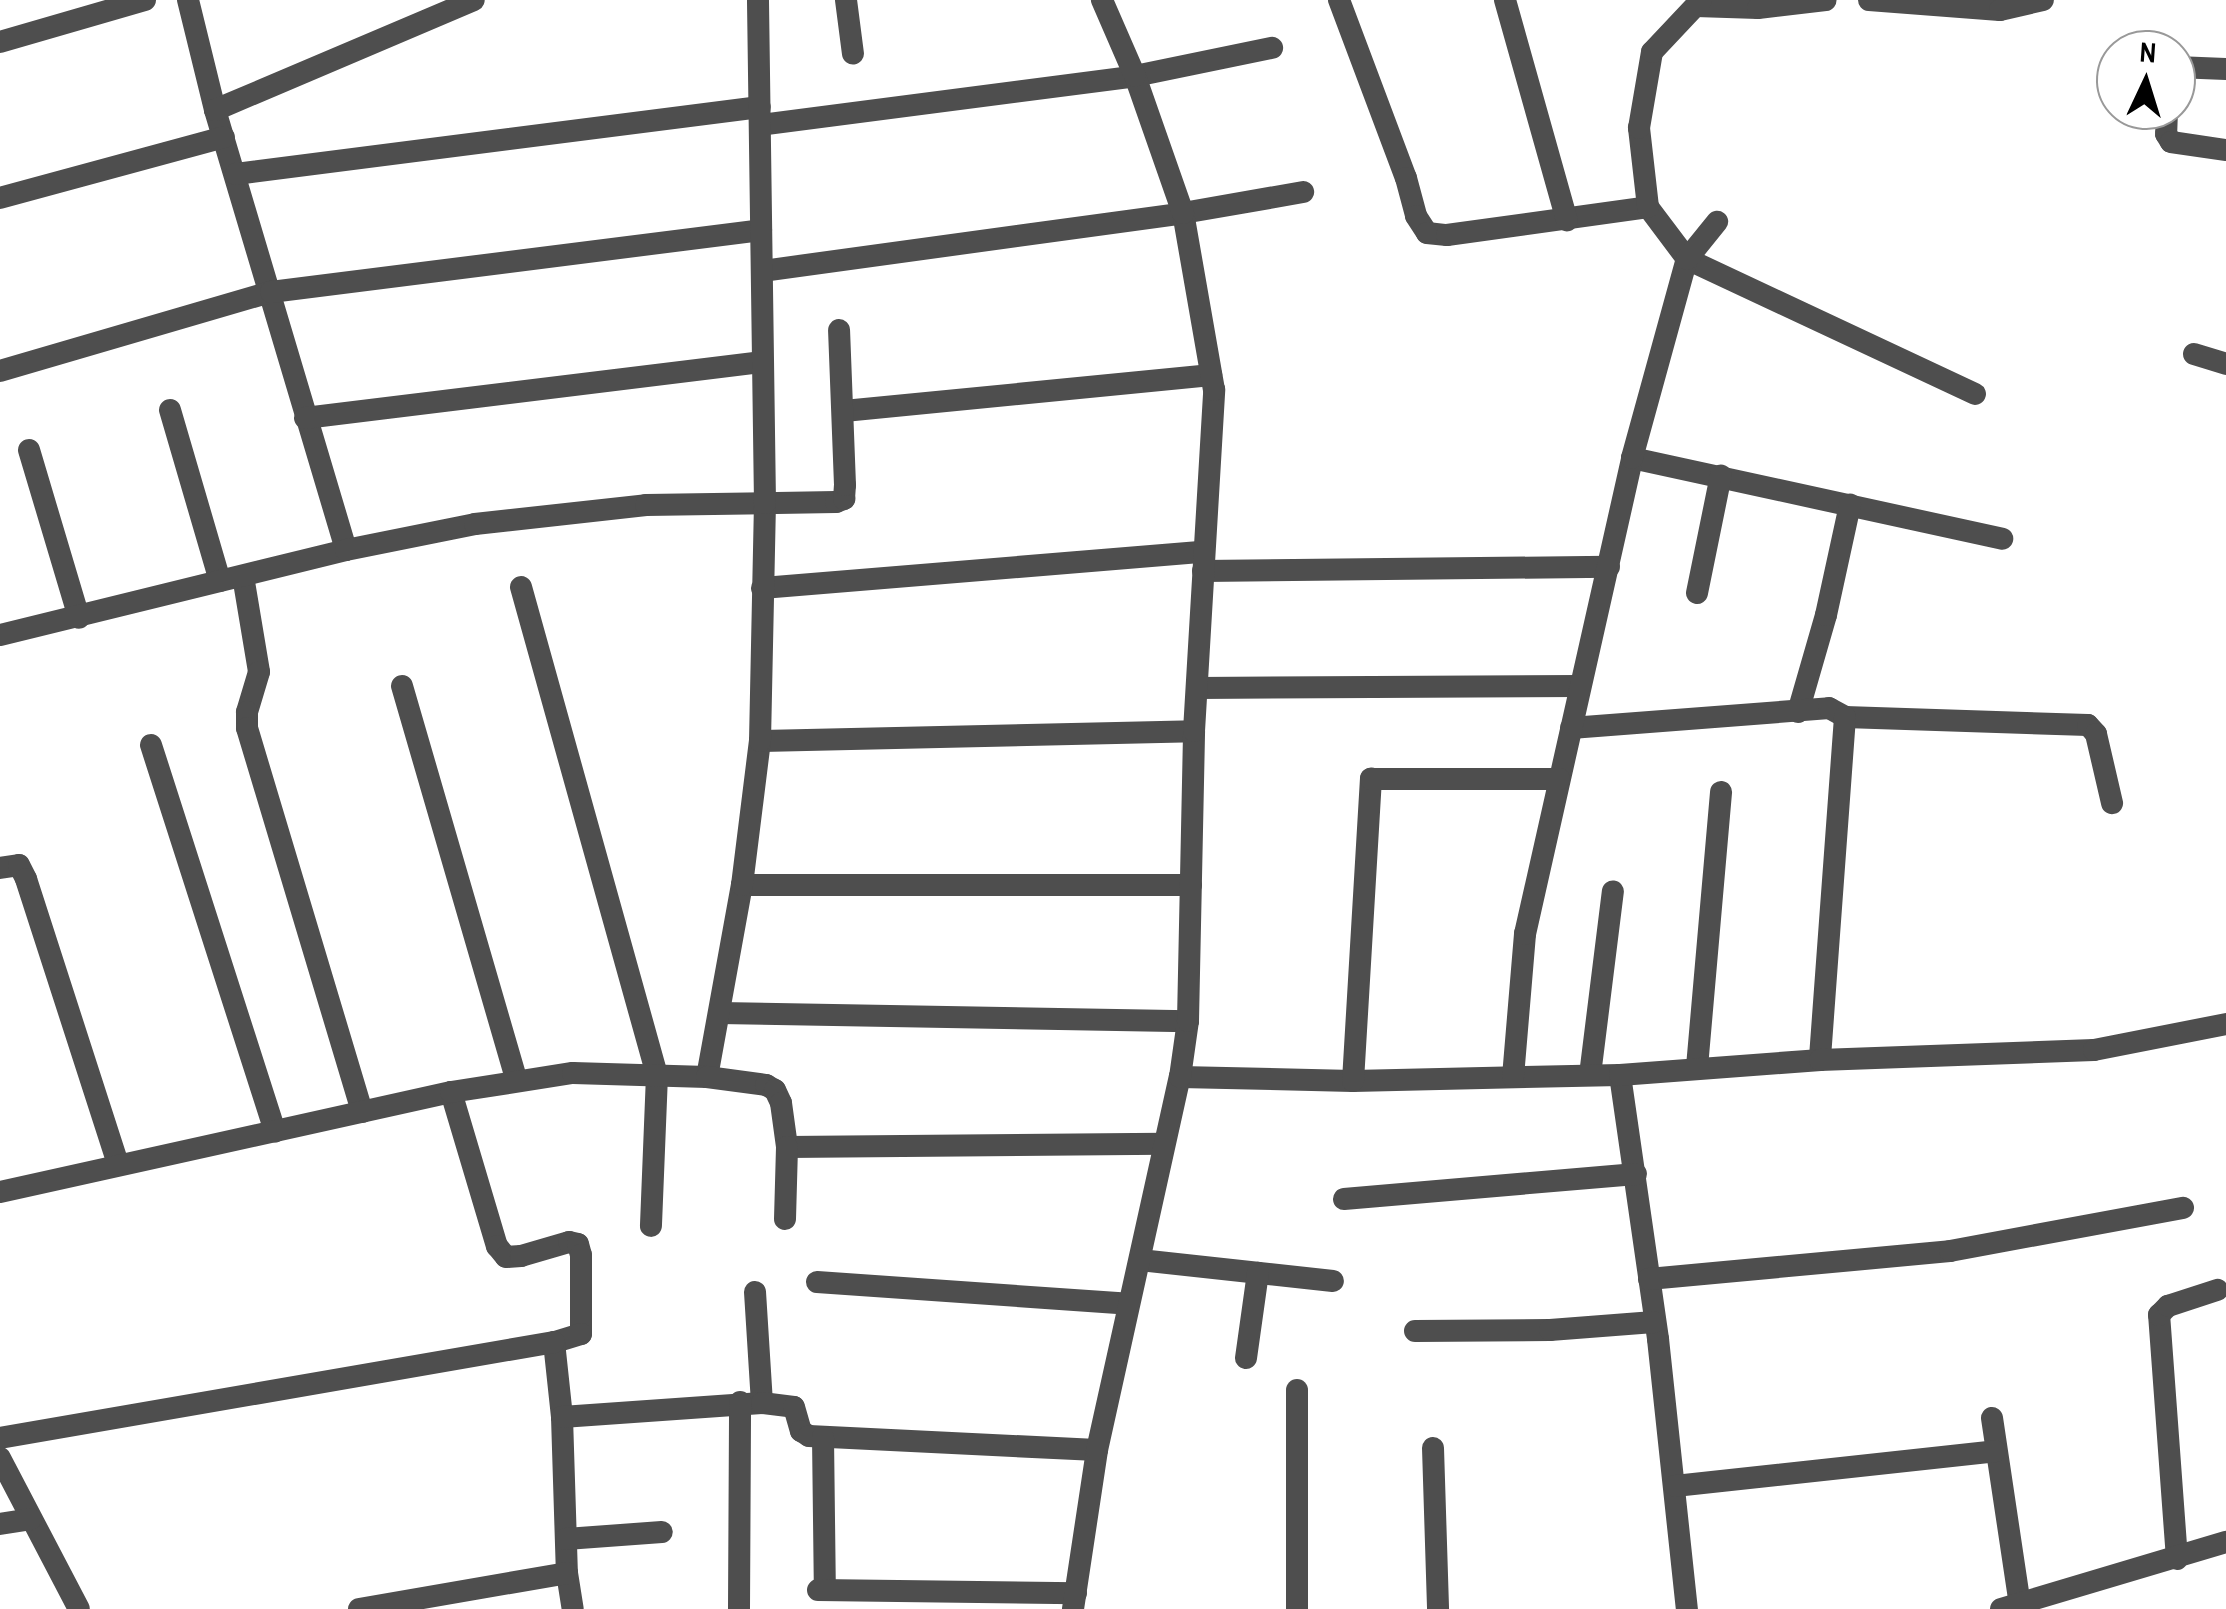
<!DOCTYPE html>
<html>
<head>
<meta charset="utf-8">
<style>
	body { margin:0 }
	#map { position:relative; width:2226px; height:1609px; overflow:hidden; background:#fff; font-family:"Archivo Narrow",sans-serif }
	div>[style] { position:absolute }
	.minor>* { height:22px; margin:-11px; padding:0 11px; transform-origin:11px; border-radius:11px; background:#4e4e4e }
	span { translate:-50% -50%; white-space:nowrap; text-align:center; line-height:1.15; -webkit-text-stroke:8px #fff; paint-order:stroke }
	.north { position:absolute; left:2096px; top:30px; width:100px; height:100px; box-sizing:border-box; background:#fff; border:2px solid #999; border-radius:50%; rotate:4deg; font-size:28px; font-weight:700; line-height:40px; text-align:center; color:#000 }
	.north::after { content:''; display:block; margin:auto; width:35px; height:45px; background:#000; clip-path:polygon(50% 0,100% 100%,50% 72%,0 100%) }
</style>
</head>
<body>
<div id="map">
	<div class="minor">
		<i style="left:188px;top:0;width:113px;rotate:76.2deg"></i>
		<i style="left:215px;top:110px;width:459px;rotate:73.4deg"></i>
		<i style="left:846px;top:0;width:54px;rotate:82.6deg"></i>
		<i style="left:1339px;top:0;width:190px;rotate:69.4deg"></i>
		<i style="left:1406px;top:178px;width:39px;rotate:75deg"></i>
		<i style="left:1416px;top:216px;width:20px;rotate:57deg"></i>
		<i style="left:1427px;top:233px;width:20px;rotate:6deg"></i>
		<i style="left:1447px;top:235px;width:203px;rotate:-7.9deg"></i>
		<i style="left:1648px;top:207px;width:65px;rotate:53.1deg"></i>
		<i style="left:1687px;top:259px;width:318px;rotate:25.1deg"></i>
		<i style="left:1505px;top:0;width:229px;rotate:74.3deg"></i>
		<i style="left:1869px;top:0;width:131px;rotate:4.4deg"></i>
		<i style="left:2000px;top:10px;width:44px;rotate:-13.1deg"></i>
		<i style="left:1696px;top:6px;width:62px;rotate:1.8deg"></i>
		<i style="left:1758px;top:8px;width:68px;rotate:-6.7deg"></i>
		<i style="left:0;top:42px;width:151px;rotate:-16.2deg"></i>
		<i style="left:2176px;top:67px;width:50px;rotate:2.3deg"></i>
		<i style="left:215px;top:110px;width:281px;rotate:-23deg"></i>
		<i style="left:2167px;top:110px;width:24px;rotate:92deg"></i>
		<i style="left:2166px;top:134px;width:9px;rotate:58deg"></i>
		<i style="left:2171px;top:142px;width:56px;rotate:8.3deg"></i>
		<i style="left:760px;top:125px;width:378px;rotate:-7.4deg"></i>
		<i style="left:1135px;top:76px;width:140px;rotate:-11.6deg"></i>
		<i style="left:236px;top:174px;width:528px;rotate:-7.29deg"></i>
		<i style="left:0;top:198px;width:232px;rotate:-15.2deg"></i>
		<i style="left:1648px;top:207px;width:80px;rotate:-96.5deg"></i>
		<i style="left:1639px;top:128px;width:77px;rotate:-80.3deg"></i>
		<i style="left:1652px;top:52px;width:71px;rotate:-46.7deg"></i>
		<i style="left:762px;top:271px;width:425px;rotate:-7.8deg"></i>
		<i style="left:1183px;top:213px;width:122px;rotate:-9.9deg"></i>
		<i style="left:2194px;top:354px;width:34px;rotate:17deg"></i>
		<i style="left:0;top:371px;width:282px;rotate:-16.3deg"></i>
		<i style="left:271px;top:292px;width:494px;rotate:-7.2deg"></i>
		<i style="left:170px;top:410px;width:178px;rotate:73.7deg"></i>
		<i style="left:844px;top:411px;width:369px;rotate:-5.6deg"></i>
		<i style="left:305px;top:418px;width:459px;rotate:-7deg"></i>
		<i style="left:29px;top:450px;width:175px;rotate:73.4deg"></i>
		<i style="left:1632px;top:458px;width:379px;rotate:12.3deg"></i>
		<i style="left:1203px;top:571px;width:406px;rotate:-0.6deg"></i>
		<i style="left:243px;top:576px;width:97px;rotate:80.5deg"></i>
		<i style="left:259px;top:672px;width:42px;rotate:106.7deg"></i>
		<i style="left:247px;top:712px;width:16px;rotate:90deg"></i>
		<i style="left:247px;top:728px;width:401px;rotate:73.3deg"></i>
		<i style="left:521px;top:587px;width:507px;rotate:74.43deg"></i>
		<i style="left:657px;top:1075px;width:151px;rotate:92.3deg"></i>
		<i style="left:762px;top:588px;width:442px;rotate:-4.7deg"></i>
		<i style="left:1697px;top:593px;width:120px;rotate:-78.5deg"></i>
		<i style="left:0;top:635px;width:356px;rotate:-13.8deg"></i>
		<i style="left:346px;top:550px;width:132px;rotate:-11.4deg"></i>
		<i style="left:475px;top:524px;width:172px;rotate:-6.3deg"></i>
		<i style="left:646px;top:505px;width:190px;rotate:-0.9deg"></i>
		<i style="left:836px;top:502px;width:9px;rotate:-21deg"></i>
		<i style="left:844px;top:499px;width:14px;rotate:-86deg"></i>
		<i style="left:845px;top:485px;width:155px;rotate:-92.2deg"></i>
		<i style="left:402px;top:686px;width:411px;rotate:73.8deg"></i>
		<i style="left:1197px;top:688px;width:383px;rotate:-0.3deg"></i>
		<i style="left:1798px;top:712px;width:101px;rotate:-73.9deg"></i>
		<i style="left:1826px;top:615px;width:113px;rotate:-77.7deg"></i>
		<i style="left:1845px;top:717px;width:243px;rotate:1.9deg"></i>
		<i style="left:2088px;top:725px;width:12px;rotate:48deg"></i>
		<i style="left:2096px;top:734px;width:71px;rotate:76.9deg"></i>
		<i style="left:1571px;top:728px;width:259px;rotate:-4.4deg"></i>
		<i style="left:1829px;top:708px;width:18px;rotate:29deg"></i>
		<i style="left:1845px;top:717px;width:344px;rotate:94.2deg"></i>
		<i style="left:760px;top:741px;width:434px;rotate:-1.3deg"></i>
		<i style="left:151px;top:745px;width:406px;rotate:72.2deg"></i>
		<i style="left:0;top:868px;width:19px;rotate:-9deg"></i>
		<i style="left:19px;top:865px;width:16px;rotate:63deg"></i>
		<i style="left:26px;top:879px;width:299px;rotate:72.1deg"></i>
		<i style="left:742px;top:885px;width:449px"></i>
		<i style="left:720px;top:1013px;width:468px;rotate:1deg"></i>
		<i style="left:1697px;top:1067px;width:276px;rotate:-85deg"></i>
		<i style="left:1590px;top:1075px;width:185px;rotate:-82.9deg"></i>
		<i style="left:1620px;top:1075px;width:267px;rotate:81.8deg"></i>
		<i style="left:1658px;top:1339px;width:272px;rotate:83.9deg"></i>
		<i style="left:707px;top:1077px;width:195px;rotate:-79.7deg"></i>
		<i style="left:742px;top:885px;width:145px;rotate:-82.9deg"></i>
		<i style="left:760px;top:741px;width:238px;rotate:-88.8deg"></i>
		<i style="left:765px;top:503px;width:503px;rotate:-90.8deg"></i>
		<i style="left:1180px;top:1077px;width:173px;rotate:1.3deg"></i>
		<i style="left:1353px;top:1081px;width:267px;rotate:-1.3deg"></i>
		<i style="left:1620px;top:1075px;width:201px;rotate:-4.3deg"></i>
		<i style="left:1820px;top:1060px;width:274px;rotate:-2.1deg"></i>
		<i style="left:2094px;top:1050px;width:135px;rotate:-11.1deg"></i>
		<i style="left:1513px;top:1077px;width:144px;rotate:-85.2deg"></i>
		<i style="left:1525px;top:934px;width:488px;rotate:-77.3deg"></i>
		<i style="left:1632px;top:458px;width:206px;rotate:-74.6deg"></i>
		<i style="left:1687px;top:259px;width:48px;rotate:-51deg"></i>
		<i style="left:1353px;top:1081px;width:303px;rotate:-86.6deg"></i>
		<i style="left:1371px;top:779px;width:188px"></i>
		<i style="left:451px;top:1092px;width:161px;rotate:73.4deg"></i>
		<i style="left:497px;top:1246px;width:14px;rotate:51deg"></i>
		<i style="left:506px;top:1257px;width:15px;rotate:-4deg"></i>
		<i style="left:521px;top:1256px;width:50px;rotate:-16.3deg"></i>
		<i style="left:569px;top:1242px;width:9px;rotate:13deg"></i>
		<i style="left:578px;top:1244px;width:11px;rotate:75deg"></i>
		<i style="left:581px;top:1255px;width:79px;rotate:90deg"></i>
		<i style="left:581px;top:1334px;width:28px;rotate:163deg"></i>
		<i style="left:554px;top:1342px;width:75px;rotate:83.9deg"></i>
		<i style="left:562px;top:1417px;width:156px;rotate:88.2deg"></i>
		<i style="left:567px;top:1573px;width:36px;rotate:81deg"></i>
		<i style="left:0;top:1192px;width:462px;rotate:-12.5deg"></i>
		<i style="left:451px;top:1092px;width:123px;rotate:-8.9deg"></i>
		<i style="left:573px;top:1073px;width:134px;rotate:1.7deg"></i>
		<i style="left:707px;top:1077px;width:60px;rotate:7.7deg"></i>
		<i style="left:766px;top:1085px;width:10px;rotate:29deg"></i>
		<i style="left:775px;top:1090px;width:14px;rotate:65deg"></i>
		<i style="left:781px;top:1103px;width:44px;rotate:82.2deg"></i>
		<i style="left:787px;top:1147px;width:377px;rotate:-0.5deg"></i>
		<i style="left:1344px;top:1199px;width:293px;rotate:-4.9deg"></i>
		<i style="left:785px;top:1219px;width:72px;rotate:-88.4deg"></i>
		<i style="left:1140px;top:1260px;width:194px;rotate:6.2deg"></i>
		<i style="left:1649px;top:1279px;width:302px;rotate:-5.3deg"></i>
		<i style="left:1950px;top:1251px;width:237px;rotate:-10.5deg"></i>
		<i style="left:817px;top:1282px;width:312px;rotate:4deg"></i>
		<i style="left:755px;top:1292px;width:111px;rotate:86.4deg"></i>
		<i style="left:1415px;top:1331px;width:135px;rotate:-0.4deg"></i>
		<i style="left:1550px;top:1330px;width:104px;rotate:-4.4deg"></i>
		<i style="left:1246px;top:1358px;width:86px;rotate:-82deg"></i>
		<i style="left:1297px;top:1390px;width:219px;rotate:90deg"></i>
		<i style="left:562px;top:1417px;width:200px;rotate:-4deg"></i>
		<i style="left:762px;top:1403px;width:32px;rotate:7deg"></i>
		<i style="left:794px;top:1407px;width:25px;rotate:74deg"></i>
		<i style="left:801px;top:1431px;width:9px;rotate:32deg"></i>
		<i style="left:809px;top:1436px;width:288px;rotate:2.8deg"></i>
		<i style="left:1992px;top:1418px;width:189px;rotate:81.5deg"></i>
		<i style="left:823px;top:1437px;width:153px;rotate:89.3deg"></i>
		<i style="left:0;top:1438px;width:562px;rotate:-9.83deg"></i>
		<i style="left:1433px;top:1448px;width:161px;rotate:88.2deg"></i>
		<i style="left:0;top:1458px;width:170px;rotate:62.4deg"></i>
		<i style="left:1675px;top:1486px;width:322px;rotate:-6.2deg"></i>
		<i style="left:0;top:1524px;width:31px;rotate:-9deg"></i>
		<i style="left:566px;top:1539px;width:96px;rotate:-4.2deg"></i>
		<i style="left:2177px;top:1559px;width:245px;rotate:-94.2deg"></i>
		<i style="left:2159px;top:1315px;width:13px;rotate:-45deg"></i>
		<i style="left:2168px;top:1306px;width:52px;rotate:-18.1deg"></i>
		<i style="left:818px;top:1590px;width:258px;rotate:0.7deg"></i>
		<i style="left:359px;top:1609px;width:211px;rotate:-9.8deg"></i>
		<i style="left:739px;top:1609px;width:207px;rotate:-89.7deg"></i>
		<i style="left:1073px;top:1609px;width:161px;rotate:-81.4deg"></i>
		<i style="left:1097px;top:1450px;width:382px;rotate:-77.5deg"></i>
		<i style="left:1180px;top:1077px;width:57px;rotate:-81.9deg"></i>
		<i style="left:1188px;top:1021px;width:290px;rotate:-88.8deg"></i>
		<i style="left:1194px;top:731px;width:342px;rotate:-86.6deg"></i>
		<i style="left:1214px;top:390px;width:180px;rotate:-99.9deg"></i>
		<i style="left:1183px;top:213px;width:145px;rotate:-109.3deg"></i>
		<i style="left:1135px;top:76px;width:83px;rotate:-113.5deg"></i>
		<i style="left:2001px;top:1609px;width:235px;rotate:-16.6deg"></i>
	</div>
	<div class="north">N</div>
</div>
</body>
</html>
